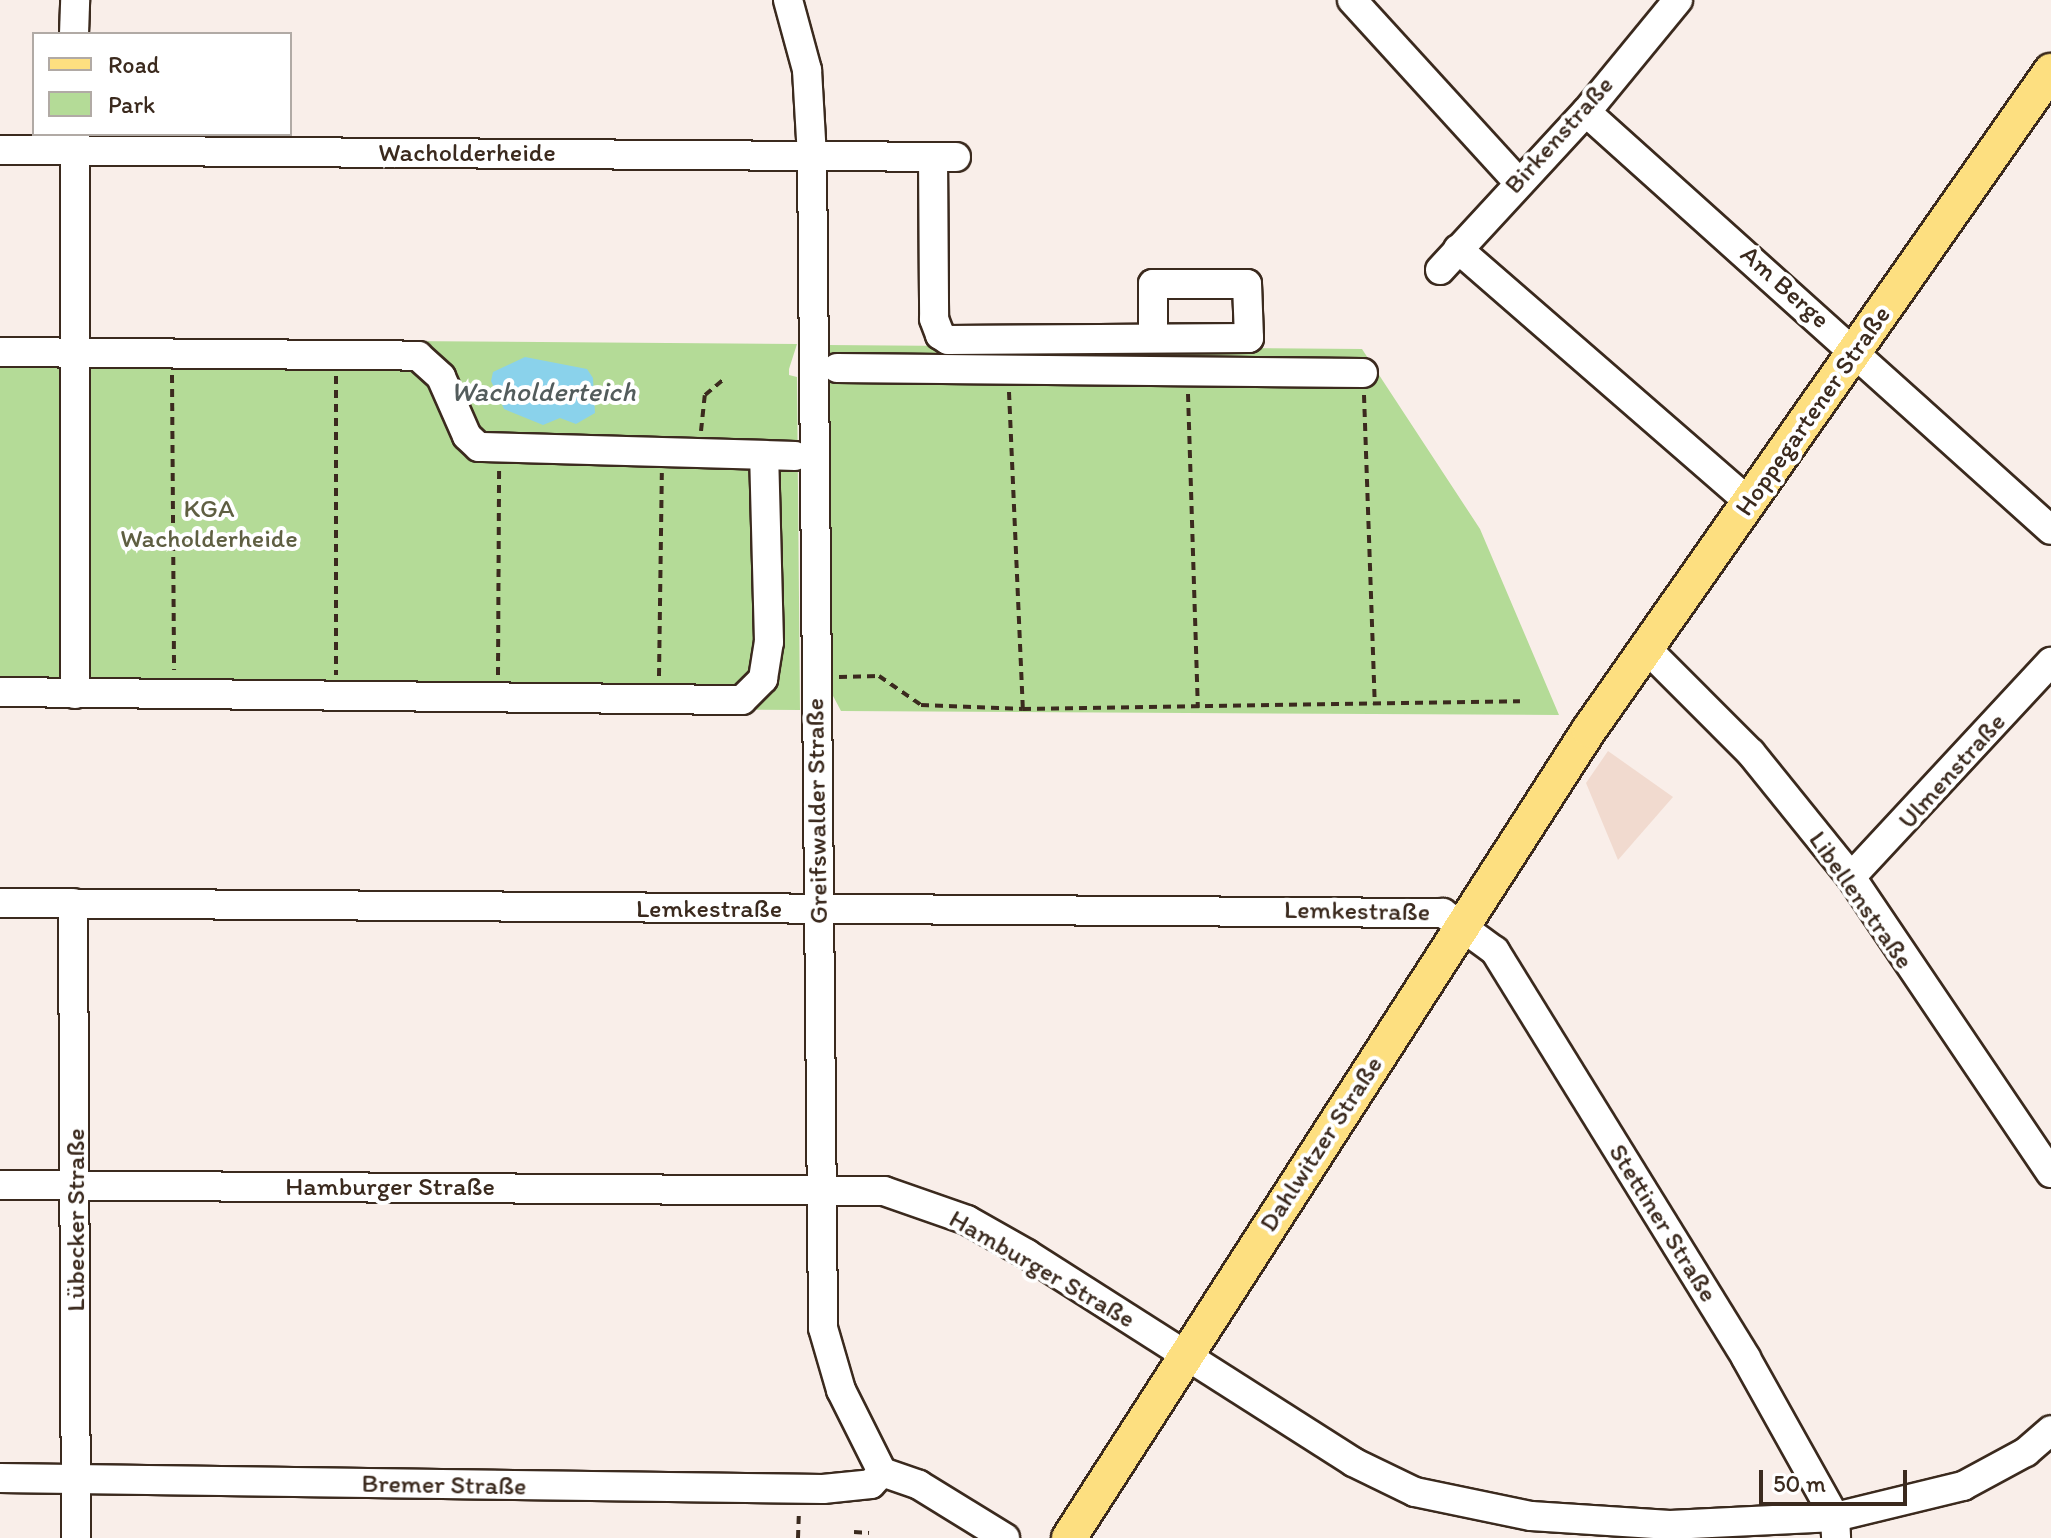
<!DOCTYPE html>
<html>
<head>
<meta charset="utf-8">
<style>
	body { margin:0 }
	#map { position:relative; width:2051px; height:1538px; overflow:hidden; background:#f9eee9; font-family:Itim,sans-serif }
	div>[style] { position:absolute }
	.built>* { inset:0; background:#f1dacf }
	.green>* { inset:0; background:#b4db97 }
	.water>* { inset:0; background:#8ad2eb }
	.path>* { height:4px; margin-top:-2px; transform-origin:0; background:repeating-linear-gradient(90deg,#3b2a1e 0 8px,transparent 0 14px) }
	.roads { filter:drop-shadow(2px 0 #3b2a1e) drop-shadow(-2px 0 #3b2a1e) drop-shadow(0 2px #3b2a1e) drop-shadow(0 -2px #3b2a1e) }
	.minor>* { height:28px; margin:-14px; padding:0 14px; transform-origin:14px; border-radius:14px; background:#fff }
	.major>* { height:34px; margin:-17px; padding:0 17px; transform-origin:17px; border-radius:17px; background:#fddf80 }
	span { translate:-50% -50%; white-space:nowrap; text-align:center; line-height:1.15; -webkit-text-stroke:8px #fff; paint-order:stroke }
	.street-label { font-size:26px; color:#3b2a1e }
	.park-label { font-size:26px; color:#5f5f42 }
	.water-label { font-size:28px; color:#535c5c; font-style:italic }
	.legend { position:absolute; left:32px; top:32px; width:260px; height:104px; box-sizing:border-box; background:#fff; border:2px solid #b1aaa5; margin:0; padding:10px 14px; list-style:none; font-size:24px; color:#3b2a1e }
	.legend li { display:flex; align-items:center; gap:16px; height:40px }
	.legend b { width:40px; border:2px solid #b1aaa5 }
	.scale { position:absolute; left:1759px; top:1470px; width:148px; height:36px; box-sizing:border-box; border:4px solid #3b2a1e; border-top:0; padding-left:10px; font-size:24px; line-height:28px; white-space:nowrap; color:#3b2a1e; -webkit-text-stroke:6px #fff; paint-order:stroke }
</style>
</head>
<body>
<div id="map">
	<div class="built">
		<i style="clip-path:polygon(1608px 751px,1673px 797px,1618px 860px,1586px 783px)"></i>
	</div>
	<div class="green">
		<i style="clip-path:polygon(0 338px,797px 344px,789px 369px,789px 375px,797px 377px,800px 710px,0 705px)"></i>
		<i style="clip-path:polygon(828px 345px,1362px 349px,1480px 529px,1559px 715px,841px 711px,832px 694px,829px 380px,836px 377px)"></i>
	</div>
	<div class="water">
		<i style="clip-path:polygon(525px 357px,587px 369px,593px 378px,595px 413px,576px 424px,560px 418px,543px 425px,504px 409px,491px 381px,493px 372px)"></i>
	</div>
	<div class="path">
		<i style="left:172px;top:375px;width:295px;rotate:89.6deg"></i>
		<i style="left:336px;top:376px;width:299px;rotate:90deg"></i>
		<i style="left:1009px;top:392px;width:317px;rotate:87.5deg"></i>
		<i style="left:1188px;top:394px;width:314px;rotate:88.2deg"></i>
		<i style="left:1364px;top:395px;width:310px;rotate:88deg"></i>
		<i style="left:701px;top:431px;width:36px;rotate:-84deg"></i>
		<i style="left:705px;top:395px;width:26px;rotate:-40deg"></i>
		<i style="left:498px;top:675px;width:207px;rotate:-89.7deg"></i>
		<i style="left:659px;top:676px;width:203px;rotate:-89.2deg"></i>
		<i style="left:839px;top:677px;width:40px;rotate:-1.4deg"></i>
		<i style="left:879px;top:676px;width:51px;rotate:34.6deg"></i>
		<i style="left:921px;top:705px;width:102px;rotate:2.2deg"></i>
		<i style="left:1023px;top:709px;width:497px;rotate:-0.9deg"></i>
		<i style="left:854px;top:1532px;width:15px;rotate:4deg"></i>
		<i style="left:798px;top:1538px;width:26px;rotate:-88deg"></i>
	</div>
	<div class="roads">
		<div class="minor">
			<i style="left:788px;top:0;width:73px;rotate:74.8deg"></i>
			<i style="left:807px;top:70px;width:86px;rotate:86.7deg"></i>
			<i style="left:812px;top:156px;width:1172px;rotate:89.46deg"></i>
			<i style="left:823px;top:1328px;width:65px;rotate:73.8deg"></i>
			<i style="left:841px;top:1390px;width:92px;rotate:63.4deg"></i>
			<i style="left:882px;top:1472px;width:39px;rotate:19deg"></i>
			<i style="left:919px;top:1485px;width:101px;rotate:31.6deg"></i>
			<i style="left:1352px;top:0;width:245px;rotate:47.6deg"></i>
			<i style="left:74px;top:34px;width:34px;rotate:-88deg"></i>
			<i style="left:1586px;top:112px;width:625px;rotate:41.95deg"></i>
			<i style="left:0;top:150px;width:956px;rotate:0.42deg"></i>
			<i style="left:933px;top:157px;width:162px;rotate:89.6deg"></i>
			<i style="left:934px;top:319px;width:17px;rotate:69deg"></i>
			<i style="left:940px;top:335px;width:9px;rotate:32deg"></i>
			<i style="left:948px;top:340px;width:301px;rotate:-0.4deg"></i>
			<i style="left:1249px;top:338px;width:54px;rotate:-92.1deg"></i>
			<i style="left:1247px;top:284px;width:94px;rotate:180deg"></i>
			<i style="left:1153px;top:284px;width:54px;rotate:90deg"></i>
			<i style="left:1458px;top:249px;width:386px;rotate:41deg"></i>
			<i style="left:1440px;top:270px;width:215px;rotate:-47.3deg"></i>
			<i style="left:1586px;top:112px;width:145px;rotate:-50.6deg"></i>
			<i style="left:0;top:352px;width:418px;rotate:0.5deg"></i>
			<i style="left:418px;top:356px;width:31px;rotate:42deg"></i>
			<i style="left:441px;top:377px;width:64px;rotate:66.2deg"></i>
			<i style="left:467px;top:436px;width:16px;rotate:43deg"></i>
			<i style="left:479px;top:447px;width:285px;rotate:1.6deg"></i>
			<i style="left:837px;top:368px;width:526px;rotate:0.54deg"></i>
			<i style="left:1646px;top:648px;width:148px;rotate:45deg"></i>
			<i style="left:1751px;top:753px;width:159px;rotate:51.1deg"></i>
			<i style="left:1851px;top:877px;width:357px;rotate:56deg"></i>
			<i style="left:0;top:692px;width:742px;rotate:0.62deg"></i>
			<i style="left:742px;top:700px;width:30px;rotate:-45deg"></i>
			<i style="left:763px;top:679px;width:37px;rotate:-81deg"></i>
			<i style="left:769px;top:642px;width:187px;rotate:-91.5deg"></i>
			<i style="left:764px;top:455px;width:31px;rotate:2deg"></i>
			<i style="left:75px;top:694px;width:559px;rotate:-90deg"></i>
			<i style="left:1851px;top:877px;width:294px;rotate:-47.1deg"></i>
			<i style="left:0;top:903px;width:1443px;rotate:0.4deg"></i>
			<i style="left:1443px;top:913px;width:64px;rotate:36.2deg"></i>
			<i style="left:1495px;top:951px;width:478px;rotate:58.3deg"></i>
			<i style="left:1746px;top:1358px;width:182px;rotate:60.8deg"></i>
			<i style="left:1835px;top:1517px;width:21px;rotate:87deg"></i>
			<i style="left:73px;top:903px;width:635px;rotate:89.73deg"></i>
			<i style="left:0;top:1185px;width:884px;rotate:0.39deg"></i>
			<i style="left:884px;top:1191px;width:88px;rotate:19.3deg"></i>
			<i style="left:967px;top:1220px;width:69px;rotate:29.5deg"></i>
			<i style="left:1027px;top:1254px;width:387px;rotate:32.5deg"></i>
			<i style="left:1353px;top:1462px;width:69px;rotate:25.8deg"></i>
			<i style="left:1415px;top:1492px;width:118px;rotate:11.7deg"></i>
			<i style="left:1531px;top:1516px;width:139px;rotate:3.7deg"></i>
			<i style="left:1670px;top:1525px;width:165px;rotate:-2.8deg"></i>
			<i style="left:1835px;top:1517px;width:132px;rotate:-13.6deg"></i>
			<i style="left:1963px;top:1486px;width:72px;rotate:-28.4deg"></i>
			<i style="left:2026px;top:1452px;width:33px;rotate:-41deg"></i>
			<i style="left:0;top:1478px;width:823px;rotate:0.77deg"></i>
			<i style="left:823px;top:1489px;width:48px;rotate:-5.9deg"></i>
			<i style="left:871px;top:1484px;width:16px;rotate:-47deg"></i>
		</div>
		<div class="major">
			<i style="left:1069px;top:1538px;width:961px;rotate:-57.24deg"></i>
			<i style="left:1589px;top:730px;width:805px;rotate:-54.97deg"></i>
		</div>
	</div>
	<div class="street-label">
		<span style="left:1559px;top:135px;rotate:-48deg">Birkenstraße</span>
		<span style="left:467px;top:153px">Wacholderheide</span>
		<span style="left:1785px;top:287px;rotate:42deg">Am Berge</span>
		<span style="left:1813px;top:411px;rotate:-55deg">Hoppegartener Straße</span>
		<span style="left:1952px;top:771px;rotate:-48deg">Ulmenstraße</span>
		<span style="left:817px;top:811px;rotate:-91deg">Greifswalder Straße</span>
		<span style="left:1861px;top:900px;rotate:55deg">Libellenstraße</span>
		<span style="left:709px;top:909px">Lemkestraße</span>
		<span style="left:1357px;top:911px;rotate:1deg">Lemkestraße</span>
		<span style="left:1321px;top:1144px;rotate:-57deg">Dahlwitzer Straße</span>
		<span style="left:390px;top:1187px">Hamburger Straße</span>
		<span style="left:76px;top:1220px;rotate:-90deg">Lübecker Straße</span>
		<span style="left:1663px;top:1223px;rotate:58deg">Stettiner Straße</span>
		<span style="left:1042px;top:1269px;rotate:30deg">Hamburger Straße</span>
		<span style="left:444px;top:1485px;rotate:1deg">Bremer Straße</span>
	</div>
	<div class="park-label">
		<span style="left:209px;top:524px">KGA<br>Wacholderheide</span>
	</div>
	<div class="water-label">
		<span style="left:543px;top:391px">Wacholderteich</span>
	</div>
	<ul class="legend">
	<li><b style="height:10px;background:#fddf80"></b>Road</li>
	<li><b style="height:22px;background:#b4db97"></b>Park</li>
	</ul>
	<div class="scale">50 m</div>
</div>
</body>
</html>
